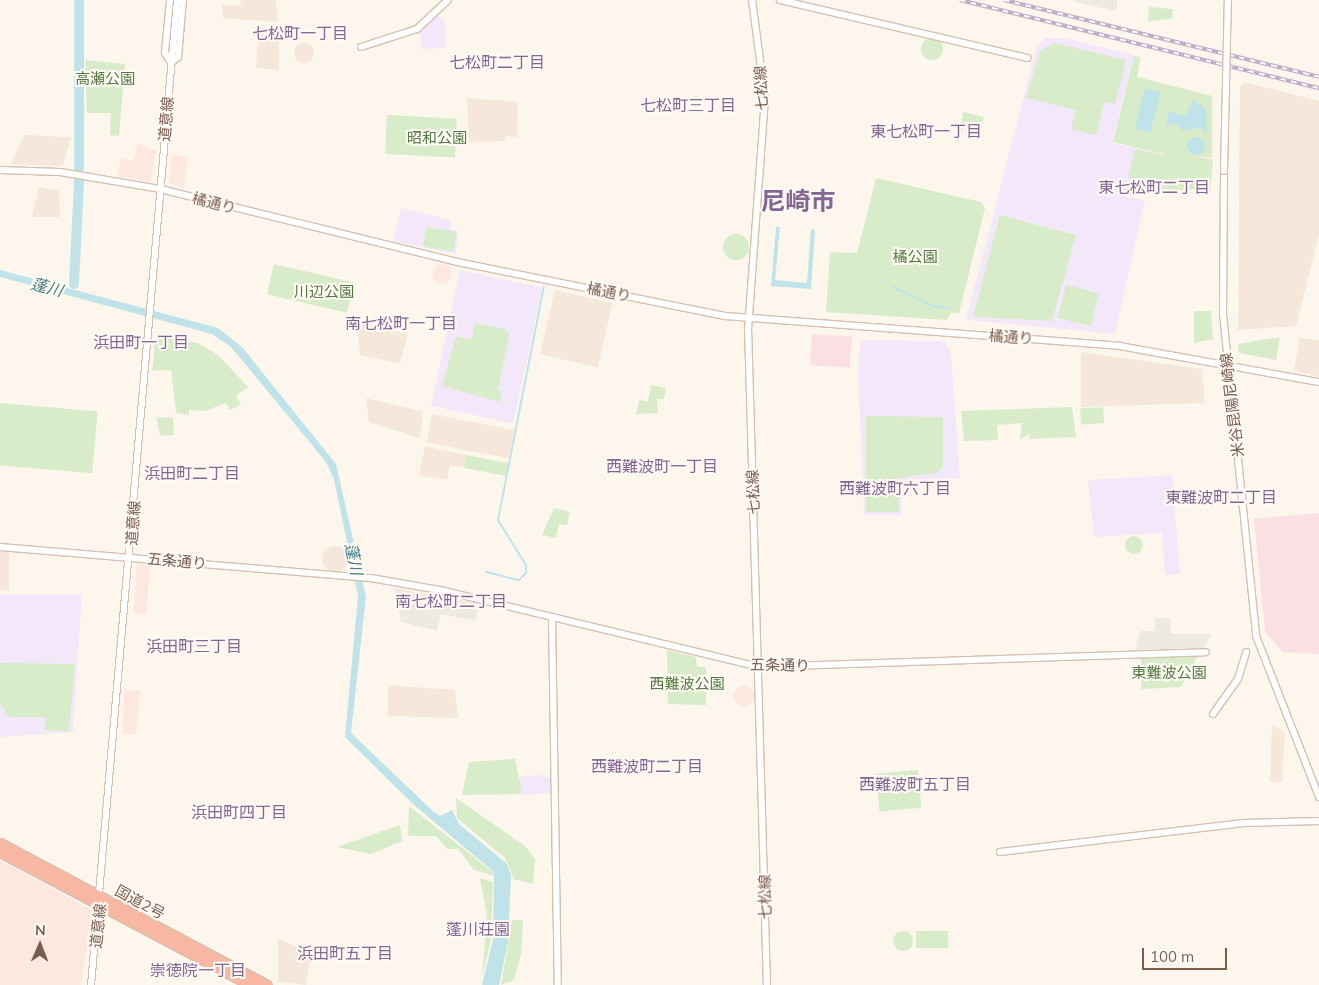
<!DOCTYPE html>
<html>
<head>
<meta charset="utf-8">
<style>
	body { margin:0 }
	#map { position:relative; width:1319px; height:985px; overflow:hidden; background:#fdf6ec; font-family:Mulish,"Noto Sans JP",sans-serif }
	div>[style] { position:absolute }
	.residential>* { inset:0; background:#f5e8da; transform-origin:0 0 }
	.round { border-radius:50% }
	.commercial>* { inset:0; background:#fde8e0; transform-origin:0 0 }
	.industrial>* { inset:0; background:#efe9e4 }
	.education>* { inset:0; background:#f3e8fa; transform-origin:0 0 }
	.medical>* { inset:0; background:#fbdfe3; transform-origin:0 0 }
	.green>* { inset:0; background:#d8ecc9; transform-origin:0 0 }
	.water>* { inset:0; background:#bfe3e8; transform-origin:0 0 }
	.stream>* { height:2px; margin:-1px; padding:0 1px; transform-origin:1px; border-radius:1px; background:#bfe3e8 }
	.river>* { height:10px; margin:-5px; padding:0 5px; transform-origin:5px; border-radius:5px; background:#bfe3e8 }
	.roads { filter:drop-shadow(1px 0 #d6c0b0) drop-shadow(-1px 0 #d6c0b0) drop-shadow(0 1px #d6c0b0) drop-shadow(0 -1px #d6c0b0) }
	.secondary>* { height:6px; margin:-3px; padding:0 3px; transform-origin:3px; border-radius:3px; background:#fff }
	.highway>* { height:9px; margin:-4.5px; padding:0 4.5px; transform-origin:4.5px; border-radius:4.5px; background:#f7b7a3 }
	.rail>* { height:4px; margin-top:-2px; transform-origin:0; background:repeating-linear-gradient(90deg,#fffaf3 0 5.5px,#b9a8c9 0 11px); box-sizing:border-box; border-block:1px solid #b9a8c9 }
	.bridges { filter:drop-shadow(1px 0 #d6c0b0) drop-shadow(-1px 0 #d6c0b0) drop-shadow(0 1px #d6c0b0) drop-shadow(0 -1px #d6c0b0) }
	.secondary-bridge>* { height:6px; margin:-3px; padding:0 3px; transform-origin:3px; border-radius:3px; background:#fff }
	span { translate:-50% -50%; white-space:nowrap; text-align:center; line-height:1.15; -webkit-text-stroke:4px #fffaf3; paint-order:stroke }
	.park-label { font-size:15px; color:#537a41 }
	.street-label { font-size:15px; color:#7a5c4d }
	.neighbourhood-label { font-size:16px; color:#846695 }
	.water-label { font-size:16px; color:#437c86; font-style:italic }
	.town-label { font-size:25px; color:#846695; font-weight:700 }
	.north { position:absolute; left:15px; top:920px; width:50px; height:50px; -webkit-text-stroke:4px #fffaf3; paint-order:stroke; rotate:1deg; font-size:14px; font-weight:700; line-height:20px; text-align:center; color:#7a5c4d }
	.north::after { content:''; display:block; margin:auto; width:18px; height:22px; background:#7a5c4d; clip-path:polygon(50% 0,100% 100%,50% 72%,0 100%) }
	.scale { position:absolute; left:1142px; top:948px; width:85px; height:22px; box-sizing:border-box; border:2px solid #7a5c4d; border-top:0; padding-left:6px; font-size:15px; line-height:18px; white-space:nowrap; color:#7a5c4d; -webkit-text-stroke:4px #fffaf3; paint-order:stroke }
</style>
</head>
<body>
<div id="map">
	<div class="residential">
		<i style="clip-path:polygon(241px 0,276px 0,278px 22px,223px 18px,222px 4px,240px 6px)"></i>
		<i style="clip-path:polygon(259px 27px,279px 30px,279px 70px,256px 68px)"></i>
		<i class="round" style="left:294px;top:43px;width:20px;height:20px"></i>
		<i style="clip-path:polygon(1244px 82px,1319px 101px,1319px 234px,1296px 326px,1238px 330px,1240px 86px)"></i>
		<i style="clip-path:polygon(467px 98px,518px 102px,517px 137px,506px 136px,505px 141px,469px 142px)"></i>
		<i style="clip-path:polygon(24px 135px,71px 137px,63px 166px,11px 164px)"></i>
		<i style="clip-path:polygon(39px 187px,59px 191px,60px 217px,32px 217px)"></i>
		<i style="left:555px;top:290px;width:59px;height:66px;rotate:13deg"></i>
		<i style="clip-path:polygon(357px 323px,408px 334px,400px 364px,360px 355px)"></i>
		<i style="clip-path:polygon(1300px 338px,1319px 340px,1319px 377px,1294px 370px)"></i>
		<i style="clip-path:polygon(1081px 352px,1202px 369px,1205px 403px,1081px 407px)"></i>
		<i style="clip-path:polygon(366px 398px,423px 412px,420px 438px,369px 422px)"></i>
		<i style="left:432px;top:414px;width:84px;height:29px;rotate:11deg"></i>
		<i style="clip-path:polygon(425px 446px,466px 455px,463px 468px,450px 465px,447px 480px,419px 475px)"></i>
		<i class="round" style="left:322px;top:546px;width:26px;height:26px"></i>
		<i style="left:0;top:552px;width:9px;height:38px"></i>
		<i style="clip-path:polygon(388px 685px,455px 690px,458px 718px,388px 716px)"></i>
		<i style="clip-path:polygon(1272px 724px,1285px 733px,1282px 782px,1270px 782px)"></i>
		<i style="clip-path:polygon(278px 938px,311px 955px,306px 985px,278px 982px)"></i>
	</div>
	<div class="commercial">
		<i style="clip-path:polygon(138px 144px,156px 151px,151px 182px,117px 176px,121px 158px,133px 161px)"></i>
		<i style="clip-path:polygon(172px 155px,188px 157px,184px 189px,169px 183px)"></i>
		<i class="round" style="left:432px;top:264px;width:20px;height:20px"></i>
		<i style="left:137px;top:563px;width:13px;height:50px;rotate:4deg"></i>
		<i class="round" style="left:734px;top:686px;width:20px;height:20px"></i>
		<i style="clip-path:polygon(140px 690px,136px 734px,123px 734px,124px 691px)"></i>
		<i style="clip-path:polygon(0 860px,89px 908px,92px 913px,81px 985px,0 985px)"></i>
	</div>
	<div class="industrial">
		<i style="clip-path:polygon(1069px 0,1117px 0,1117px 9px,1113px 11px)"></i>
		<i style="clip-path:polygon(395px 588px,478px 603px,476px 621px,441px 614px,437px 631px,401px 622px)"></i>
		<i style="clip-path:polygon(1155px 618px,1170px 618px,1171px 634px,1212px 634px,1204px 648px,1135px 650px,1140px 631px,1155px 631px)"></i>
	</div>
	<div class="education">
		<i style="clip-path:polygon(437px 14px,446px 24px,446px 48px,422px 49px,420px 30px)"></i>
		<i style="clip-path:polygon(1046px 38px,1065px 38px,1134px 55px,1112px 143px,1160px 154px,1153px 185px,1131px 180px,1127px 197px,1145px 200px,1115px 334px,966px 320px,1037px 45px)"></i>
		<i style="clip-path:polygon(401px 208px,451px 220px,449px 229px,458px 231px,456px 254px,393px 241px)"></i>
		<i style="left:460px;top:270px;width:84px;height:139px;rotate:12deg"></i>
		<i style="clip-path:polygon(861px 340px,945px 341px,951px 354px,960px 478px,901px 480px,902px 515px,864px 515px,858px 370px)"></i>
		<i style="clip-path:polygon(1172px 475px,1180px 574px,1165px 575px,1162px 533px,1094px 537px,1088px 480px)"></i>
		<i style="clip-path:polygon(82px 594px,73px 732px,0 737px,0 595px)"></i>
		<i style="clip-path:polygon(540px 775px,551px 778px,552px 793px,523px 795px,518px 777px)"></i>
	</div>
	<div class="medical">
		<i style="left:812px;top:334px;width:40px;height:31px;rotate:4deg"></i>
		<i style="clip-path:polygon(1319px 513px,1319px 654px,1283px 652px,1265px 632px,1254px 519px)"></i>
	</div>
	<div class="green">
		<i style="clip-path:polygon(1149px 7px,1173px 9px,1172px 19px,1148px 21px)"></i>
		<i class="round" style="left:921px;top:38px;width:22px;height:22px"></i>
		<i style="clip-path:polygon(1054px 43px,1126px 60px,1115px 104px,1104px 102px,1096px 135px,1071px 129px,1076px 110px,1026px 98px,1040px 51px)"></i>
		<i style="clip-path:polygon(1134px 56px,1141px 57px,1137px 77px,1212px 96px,1212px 158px,1193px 155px,1213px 160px,1210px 193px,1199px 189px,1155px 192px,1157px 184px,1128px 177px,1135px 149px,1163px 155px,1165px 149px,1162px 154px,1113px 142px)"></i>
		<i style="clip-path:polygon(85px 60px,125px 64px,119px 136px,110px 135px,111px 113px,87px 113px)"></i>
		<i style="clip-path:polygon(963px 112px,984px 117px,979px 131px,963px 128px,957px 147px)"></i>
		<i style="left:387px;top:115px;width:70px;height:39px;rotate:3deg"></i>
		<i style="clip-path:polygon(876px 178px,981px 202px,985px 208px,959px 313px,951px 313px,947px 320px,826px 312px,830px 252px,857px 253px)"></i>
		<i style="clip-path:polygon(1000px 215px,1076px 235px,1052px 321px,973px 317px)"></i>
		<i style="left:426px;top:227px;width:31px;height:20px;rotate:9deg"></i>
		<i class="round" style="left:723px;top:234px;width:26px;height:26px"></i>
		<i style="left:274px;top:264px;width:82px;height:31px;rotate:13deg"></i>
		<i style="left:1066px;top:285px;width:34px;height:34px;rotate:14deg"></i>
		<i style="clip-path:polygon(1194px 311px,1211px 311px,1213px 339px,1194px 343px)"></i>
		<i style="clip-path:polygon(475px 323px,506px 329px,509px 336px,498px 390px,502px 391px,500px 402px,442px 386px,456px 336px,472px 340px)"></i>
		<i style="clip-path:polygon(156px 336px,198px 343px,218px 355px,248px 387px,236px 396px,241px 405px,230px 410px,226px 403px,205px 411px,189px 410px,189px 415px,176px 413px,171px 370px,152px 371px)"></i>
		<i style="clip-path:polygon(1280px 337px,1276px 360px,1239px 353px,1238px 344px)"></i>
		<i style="clip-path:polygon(651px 385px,666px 388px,664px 399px,657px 399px,658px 413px,636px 414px,639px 400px,648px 402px)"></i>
		<i style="left:0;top:403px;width:98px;height:62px;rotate:5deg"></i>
		<i style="clip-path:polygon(1072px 407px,1076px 437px,1029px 439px,1030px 433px,1020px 440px,1022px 423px,997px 425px,998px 440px,964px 441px,961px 411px)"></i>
		<i style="left:1103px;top:407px;width:16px;height:23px;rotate:86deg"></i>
		<i style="clip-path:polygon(866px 416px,943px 417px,943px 468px,936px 473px,898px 478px,899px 512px,866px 512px)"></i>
		<i style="clip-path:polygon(157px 417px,173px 418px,174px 435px,160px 436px)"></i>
		<i style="left:466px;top:455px;width:43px;height:13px;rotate:11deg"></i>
		<i style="clip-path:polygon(554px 508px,570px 512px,567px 525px,559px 524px,556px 538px,542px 535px)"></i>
		<i class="round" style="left:1125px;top:536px;width:18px;height:18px"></i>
		<i style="clip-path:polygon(667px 650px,696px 657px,697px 666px,706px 668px,706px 705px,668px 704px)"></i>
		<i style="clip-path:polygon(1198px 656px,1181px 687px,1141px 689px,1141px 658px)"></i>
		<i style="clip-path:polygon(0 663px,75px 664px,69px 731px,45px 730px,45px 717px,9px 717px,0 704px)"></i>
		<i style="clip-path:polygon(515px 759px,522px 794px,462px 795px,469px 762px)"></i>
		<i style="left:918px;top:770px;width:38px;height:42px;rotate:85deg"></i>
		<i style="clip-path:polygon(456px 798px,525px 846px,535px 859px,533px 884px,514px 879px,505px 858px,457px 818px)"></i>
		<i style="clip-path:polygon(409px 806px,493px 872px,494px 876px,474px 870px,458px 849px,447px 849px,436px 836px,408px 836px)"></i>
		<i style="clip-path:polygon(400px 825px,402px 841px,371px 854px,337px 847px)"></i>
		<i style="clip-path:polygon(480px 878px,493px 882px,491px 940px,482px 977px,487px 916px)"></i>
		<i style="clip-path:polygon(512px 920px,523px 920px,521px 955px,514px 980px,501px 985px)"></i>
		<i style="left:916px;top:931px;width:32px;height:17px"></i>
		<i class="round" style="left:893px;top:931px;width:20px;height:20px"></i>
	</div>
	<div class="water">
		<i style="left:1145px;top:88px;width:16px;height:42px;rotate:14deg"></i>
		<i style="clip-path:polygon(1193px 99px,1206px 109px,1207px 133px,1200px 127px,1184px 131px,1174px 123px,1166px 126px,1169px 111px,1185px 116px)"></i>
		<i class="round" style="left:1187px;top:137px;width:18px;height:18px"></i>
		<i style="clip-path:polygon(776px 227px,780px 227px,775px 280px,807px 283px,811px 229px,815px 230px,811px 289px,771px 286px)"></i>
		<i style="clip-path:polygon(0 270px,218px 328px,242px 347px,336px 464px,366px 597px,351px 733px,434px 812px,440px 816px,452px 810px,459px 824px,507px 864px,511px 875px,508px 942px,499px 985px,482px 985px,493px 940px,494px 872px,414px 805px,345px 737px,358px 596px,334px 479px,326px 462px,231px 347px,212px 334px,0 277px)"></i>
	</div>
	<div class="stream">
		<i style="left:893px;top:287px;width:44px;rotate:25.4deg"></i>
		<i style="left:933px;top:306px;width:16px;rotate:7deg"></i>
		<i style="left:486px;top:572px;width:34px;rotate:14deg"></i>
		<i style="left:519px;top:580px;width:10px;rotate:-45deg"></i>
		<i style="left:526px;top:573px;width:8px;rotate:-90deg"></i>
		<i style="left:526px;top:565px;width:53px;rotate:-121.9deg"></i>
		<i style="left:498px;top:520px;width:238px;rotate:-78.9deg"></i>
	</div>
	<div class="river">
		<i style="left:79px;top:168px;width:168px;rotate:-90deg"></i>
		<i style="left:74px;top:284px;width:103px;rotate:-87.2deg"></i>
	</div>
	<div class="roads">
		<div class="secondary">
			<i style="left:170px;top:0;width:53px;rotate:95.4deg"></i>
			<i style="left:165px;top:53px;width:12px;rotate:59deg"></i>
			<i style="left:752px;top:0;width:99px;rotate:82.4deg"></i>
			<i style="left:765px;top:98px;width:230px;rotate:94.2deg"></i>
			<i style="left:748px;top:327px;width:658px;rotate:88.35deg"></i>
			<i style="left:780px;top:0;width:254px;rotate:13.2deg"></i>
			<i style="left:361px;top:47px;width:59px;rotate:-17.8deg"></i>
			<i style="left:417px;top:29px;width:42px;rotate:-43.1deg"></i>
			<i style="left:171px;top:63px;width:9px;rotate:-41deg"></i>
			<i style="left:178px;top:57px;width:57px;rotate:-85deg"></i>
			<i style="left:0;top:170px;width:60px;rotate:1.9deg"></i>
			<i style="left:60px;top:172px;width:101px;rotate:9.6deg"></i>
			<i style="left:160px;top:189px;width:306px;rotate:13.8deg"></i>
			<i style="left:457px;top:262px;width:273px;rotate:11.4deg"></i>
			<i style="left:725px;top:316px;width:396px;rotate:4.3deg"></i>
			<i style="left:1120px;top:346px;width:202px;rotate:10.3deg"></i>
			<i style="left:1224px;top:171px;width:143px;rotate:90.4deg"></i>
			<i style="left:1223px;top:314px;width:324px;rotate:84.1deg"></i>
			<i style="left:1256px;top:636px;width:173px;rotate:68.6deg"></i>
			<i style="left:0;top:547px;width:372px;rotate:4.8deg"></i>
			<i style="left:371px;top:578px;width:75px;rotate:10deg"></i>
			<i style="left:445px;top:591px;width:322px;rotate:13.6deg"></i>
			<i style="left:758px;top:667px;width:448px;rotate:-1.9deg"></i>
			<i style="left:552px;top:617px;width:368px;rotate:89.1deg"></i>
			<i style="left:1213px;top:714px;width:43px;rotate:-54.5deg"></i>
			<i style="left:1238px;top:679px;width:28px;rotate:-73deg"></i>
			<i style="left:1000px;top:852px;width:245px;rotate:-6.8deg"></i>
			<i style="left:1243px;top:823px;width:76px;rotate:-1.5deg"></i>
			<i style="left:91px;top:985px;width:989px;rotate:-85.01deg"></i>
		</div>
		<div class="highway">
			<i style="left:0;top:843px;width:302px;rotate:28deg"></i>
			<i style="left:0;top:852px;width:283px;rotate:28deg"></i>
		</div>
	</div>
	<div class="rail">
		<i style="left:960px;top:0;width:370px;rotate:13.8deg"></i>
		<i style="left:1004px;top:0;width:324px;rotate:13.7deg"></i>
	</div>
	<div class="bridges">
		<div class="secondary-bridge">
			<i style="left:1224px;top:171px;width:171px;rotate:-88.7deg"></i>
		</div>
	</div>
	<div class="park-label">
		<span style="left:105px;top:79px">高瀬公園</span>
		<span style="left:437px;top:138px">昭和公園</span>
		<span style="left:915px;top:257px">橘公園</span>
		<span style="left:324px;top:292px">川辺公園</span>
		<span style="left:1169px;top:673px">東難波公園</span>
		<span style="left:687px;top:684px">西難波公園</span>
	</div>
	<div class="street-label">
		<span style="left:761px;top:88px;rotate:-93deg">七松線</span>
		<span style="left:166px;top:119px;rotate:-85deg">道意線</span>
		<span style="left:214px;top:203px;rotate:14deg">橘通り</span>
		<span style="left:609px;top:292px;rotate:11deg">橘通り</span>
		<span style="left:1011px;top:337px;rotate:4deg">橘通り</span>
		<span style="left:1232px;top:405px;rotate:-97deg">米谷昆陽尼崎線</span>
		<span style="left:753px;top:492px;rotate:-92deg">七松線</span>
		<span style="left:133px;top:523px;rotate:-86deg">道意線</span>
		<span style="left:177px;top:561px;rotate:5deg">五条通り</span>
		<span style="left:780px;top:665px;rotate:1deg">五条通り</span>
		<span style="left:765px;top:897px;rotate:-91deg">七松線</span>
		<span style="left:140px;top:902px;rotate:28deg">国道2号</span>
		<span style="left:98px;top:926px;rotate:-84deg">道意線</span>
	</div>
	<div class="neighbourhood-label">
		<span style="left:300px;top:33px">七松町一丁目</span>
		<span style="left:497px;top:62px">七松町二丁目</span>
		<span style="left:688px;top:105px">七松町三丁目</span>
		<span style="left:926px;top:131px">東七松町一丁目</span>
		<span style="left:1154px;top:187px">東七松町二丁目</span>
		<span style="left:401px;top:323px">南七松町一丁目</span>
		<span style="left:141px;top:342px">浜田町一丁目</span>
		<span style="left:662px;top:466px">西難波町一丁目</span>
		<span style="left:192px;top:473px">浜田町二丁目</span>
		<span style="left:895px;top:488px">西難波町六丁目</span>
		<span style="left:1221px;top:497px">東難波町二丁目</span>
		<span style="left:451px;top:601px">南七松町二丁目</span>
		<span style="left:194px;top:646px">浜田町三丁目</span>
		<span style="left:647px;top:766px">西難波町二丁目</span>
		<span style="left:915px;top:784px">西難波町五丁目</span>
		<span style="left:239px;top:812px">浜田町四丁目</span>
		<span style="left:478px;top:929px">蓬川荘園</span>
		<span style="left:345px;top:953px">浜田町五丁目</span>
		<span style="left:198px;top:970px">崇徳院一丁目</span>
	</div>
	<div class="water-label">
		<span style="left:47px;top:287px;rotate:14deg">蓬川</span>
		<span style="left:354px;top:559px;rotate:78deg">蓬川</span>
	</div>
	<div class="town-label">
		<span style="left:798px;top:201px">尼崎市</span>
	</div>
	<div class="north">N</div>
	<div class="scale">100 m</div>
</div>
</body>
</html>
